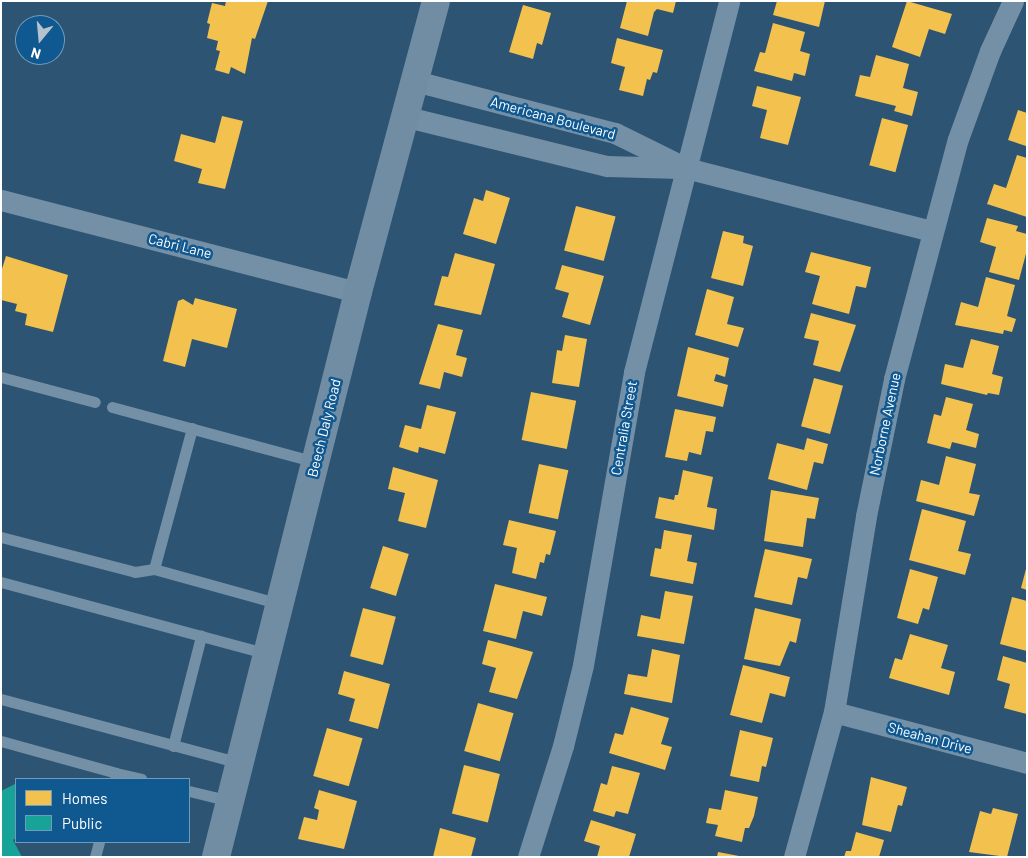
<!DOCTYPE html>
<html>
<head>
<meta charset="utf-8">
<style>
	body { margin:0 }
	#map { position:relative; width:1028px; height:858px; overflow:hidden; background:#2d5473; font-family:Barlow,sans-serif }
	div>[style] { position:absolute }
	.homes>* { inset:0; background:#f2c14e; transform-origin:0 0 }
	.public>* { inset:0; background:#17a398 }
	.lane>* { height:11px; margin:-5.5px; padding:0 5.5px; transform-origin:5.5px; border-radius:5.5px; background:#7490a6 }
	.street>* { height:21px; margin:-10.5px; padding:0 10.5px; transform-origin:10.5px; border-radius:10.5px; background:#7490a6 }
	.secondary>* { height:28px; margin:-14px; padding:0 14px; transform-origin:14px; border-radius:14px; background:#708da3 }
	span { translate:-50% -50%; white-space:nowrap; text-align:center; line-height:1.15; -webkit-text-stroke:5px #105890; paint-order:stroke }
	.street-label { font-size:14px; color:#fff }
	.frame { position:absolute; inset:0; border:2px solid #fff; pointer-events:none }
	.legend { position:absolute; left:15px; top:778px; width:175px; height:65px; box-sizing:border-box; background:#105890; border:1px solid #709bbc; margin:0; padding:6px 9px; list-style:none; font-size:15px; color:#fff }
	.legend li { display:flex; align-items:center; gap:10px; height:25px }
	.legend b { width:25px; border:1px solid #709bbc }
	.north { position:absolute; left:15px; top:15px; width:50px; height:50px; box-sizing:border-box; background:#105890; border:1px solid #709bbc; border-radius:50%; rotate:197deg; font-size:14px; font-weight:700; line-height:20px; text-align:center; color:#fff }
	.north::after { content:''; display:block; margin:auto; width:18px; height:22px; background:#b6c3ce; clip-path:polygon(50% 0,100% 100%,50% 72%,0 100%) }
</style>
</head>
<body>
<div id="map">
	<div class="homes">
		<i style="clip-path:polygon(226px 1px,268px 1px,255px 39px,252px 38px,245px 74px,231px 67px,229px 74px,215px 70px,220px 51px,216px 50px,218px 41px,207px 38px,210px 24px,207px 23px,212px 3px,225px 6px)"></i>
		<i style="clip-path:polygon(627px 1px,676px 1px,673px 13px,657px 9px,654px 12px,648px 36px,620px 28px)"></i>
		<i style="clip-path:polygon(777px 1px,825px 1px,819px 27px,773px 15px)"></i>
		<i style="clip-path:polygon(907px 1px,952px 14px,945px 34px,929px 29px,920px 57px,892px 47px)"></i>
		<i style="clip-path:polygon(523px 5px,551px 13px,542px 45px,537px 43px,533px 59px,509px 52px)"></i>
		<i style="clip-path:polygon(773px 23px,805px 32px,800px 51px,810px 54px,805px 76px,794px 73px,792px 81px,754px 71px,760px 52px,765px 53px)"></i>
		<i style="clip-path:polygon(617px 38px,663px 50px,657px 73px,653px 72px,650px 80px,647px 79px,643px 96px,619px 90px,625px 67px,611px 63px)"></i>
		<i style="clip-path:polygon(876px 55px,909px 64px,903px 88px,918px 92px,912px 116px,894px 111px,896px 106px,855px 96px,860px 75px,870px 77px)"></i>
		<i style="clip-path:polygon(757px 86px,801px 97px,788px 145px,760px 138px,767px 110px,752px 106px)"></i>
		<i style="clip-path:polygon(1018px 110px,1027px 113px,1026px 146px,1008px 140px)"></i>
		<i style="clip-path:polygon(222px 116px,243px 121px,225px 189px,198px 183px,202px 169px,174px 161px,181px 134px,215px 143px)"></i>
		<i style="left:882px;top:118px;width:27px;height:49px;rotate:15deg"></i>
		<i style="clip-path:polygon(1017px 155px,1027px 158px,1027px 217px,987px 204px,994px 184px,1006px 188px)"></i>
		<i style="clip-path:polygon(486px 190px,510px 198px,496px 244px,463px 234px,474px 198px,483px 201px)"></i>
		<i style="left:576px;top:206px;width:41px;height:46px;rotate:15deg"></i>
		<i style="clip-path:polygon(987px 218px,1018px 226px,1016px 231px,1027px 234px,1027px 250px,1019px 280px,989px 272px,996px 247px,980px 242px)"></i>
		<i style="clip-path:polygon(723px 231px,744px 236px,743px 243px,753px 246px,743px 286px,711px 278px)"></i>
		<i style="clip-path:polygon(811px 252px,871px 267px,866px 288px,856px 286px,849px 314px,812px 304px,820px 276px,805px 272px)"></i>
		<i style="clip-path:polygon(455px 253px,495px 264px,481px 315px,434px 305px,442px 276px,448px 277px)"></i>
		<i style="clip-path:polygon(6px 256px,68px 275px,53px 332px,25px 325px,27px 314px,15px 311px,17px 304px,1px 300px,1px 272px)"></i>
		<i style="clip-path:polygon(562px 265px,604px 276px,590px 325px,562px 317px,569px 293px,555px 289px)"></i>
		<i style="clip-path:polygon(986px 277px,1015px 285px,1007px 316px,1016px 319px,1012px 332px,1004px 330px,1003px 334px,955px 325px,961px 302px,978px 307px)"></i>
		<i style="clip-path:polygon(707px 289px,734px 297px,727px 324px,744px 328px,738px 347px,695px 335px)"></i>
		<i style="clip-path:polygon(195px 298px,237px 309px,227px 348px,192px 339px,185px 367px,163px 361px,178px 301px,183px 299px,193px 305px)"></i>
		<i style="clip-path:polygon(811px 313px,856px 325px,840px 372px,813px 365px,819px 341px,804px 338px)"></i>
		<i style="clip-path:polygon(438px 324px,463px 330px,456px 355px,467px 358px,462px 377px,444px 372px,440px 389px,419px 384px)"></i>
		<i style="clip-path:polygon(565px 335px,587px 339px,579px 387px,552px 383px,557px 350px,562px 351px)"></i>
		<i style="clip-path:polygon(971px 339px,999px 346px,992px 374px,1003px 377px,999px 395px,988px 393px,987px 395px,941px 384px,945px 364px,963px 368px)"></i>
		<i style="clip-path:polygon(688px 347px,729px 358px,725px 377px,716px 374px,714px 381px,728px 385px,723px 407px,677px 396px)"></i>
		<i style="left:814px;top:378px;width:30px;height:50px;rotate:15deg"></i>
		<i style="left:531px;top:392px;width:46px;height:49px;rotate:11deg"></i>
		<i style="clip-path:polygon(946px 397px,973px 404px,966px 430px,979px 434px,976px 448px,952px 442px,950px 449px,927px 443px,934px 414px,941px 416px)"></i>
		<i style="clip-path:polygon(427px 405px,456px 412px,445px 454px,419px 447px,418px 453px,399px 447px,405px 425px,421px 429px)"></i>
		<i style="clip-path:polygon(675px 409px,716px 417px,713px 432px,706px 431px,701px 455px,689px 452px,687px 461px,665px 457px)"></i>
		<i style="clip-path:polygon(807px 438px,828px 444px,823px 464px,814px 462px,807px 490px,768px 479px,777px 443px,804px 450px)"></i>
		<i style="clip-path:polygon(946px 456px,976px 464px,969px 493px,980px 495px,974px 516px,916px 501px,921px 480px,939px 485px)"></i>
		<i style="left:539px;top:464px;width:30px;height:50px;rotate:12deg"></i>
		<i style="clip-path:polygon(393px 467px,438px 480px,426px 528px,398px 521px,405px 493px,388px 489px)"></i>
		<i style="clip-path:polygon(683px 470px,713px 477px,707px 507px,717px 509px,714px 530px,655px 518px,659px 497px,674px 500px,675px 495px,678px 495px)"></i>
		<i style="clip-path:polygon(771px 490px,819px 498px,815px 519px,807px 518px,803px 547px,764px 541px)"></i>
		<i style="clip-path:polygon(922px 509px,966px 521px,958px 551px,971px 554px,965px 575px,909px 560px)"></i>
		<i style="clip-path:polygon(509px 520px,556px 531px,550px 555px,546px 554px,544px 563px,540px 562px,536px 579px,512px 573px,517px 548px,503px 545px)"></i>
		<i style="clip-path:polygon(664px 530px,692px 535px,687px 561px,697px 563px,693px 584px,650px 576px,655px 548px,661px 549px)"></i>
		<i style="left:383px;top:546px;width:27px;height:44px;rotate:17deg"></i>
		<i style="clip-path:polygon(765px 549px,812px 559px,807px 579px,798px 577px,792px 605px,754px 597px)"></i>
		<i style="clip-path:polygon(910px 569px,938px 577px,929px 610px,923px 608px,918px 624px,897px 618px)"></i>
		<i style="clip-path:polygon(1026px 569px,1027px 569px,1027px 590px,1021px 588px)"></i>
		<i style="clip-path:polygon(495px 584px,547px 597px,542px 616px,523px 611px,516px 639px,483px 631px)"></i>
		<i style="clip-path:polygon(665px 591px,693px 596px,684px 644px,637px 636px,641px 615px,660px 619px)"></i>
		<i style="clip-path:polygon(1012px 597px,1027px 601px,1027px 651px,1000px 644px)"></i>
		<i style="left:363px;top:608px;width:34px;height:50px;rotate:15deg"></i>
		<i style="clip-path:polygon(755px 608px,801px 619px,796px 643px,790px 641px,780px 666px,744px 659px)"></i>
		<i style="clip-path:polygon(910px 634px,948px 645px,941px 668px,955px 672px,949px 695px,889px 678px,895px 658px,902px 660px)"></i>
		<i style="clip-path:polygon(488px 640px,533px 652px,517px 699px,489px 692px,496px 668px,482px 664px)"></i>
		<i style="clip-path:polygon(652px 649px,680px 655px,672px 703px,624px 694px,628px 674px,647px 677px)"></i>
		<i style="clip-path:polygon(1003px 656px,1027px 663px,1027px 714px,1004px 708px,1010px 684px,997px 680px)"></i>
		<i style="clip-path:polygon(743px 665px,790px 677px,785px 697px,770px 693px,762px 723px,730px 715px)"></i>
		<i style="clip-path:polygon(344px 671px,390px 684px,378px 729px,349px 721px,355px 699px,338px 694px)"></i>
		<i style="left:478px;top:703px;width:37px;height:50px;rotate:16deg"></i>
		<i style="clip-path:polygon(631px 707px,669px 718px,661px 744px,672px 747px,665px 770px,609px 753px,615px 733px,623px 735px)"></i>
		<i style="left:327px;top:728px;width:37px;height:50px;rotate:16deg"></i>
		<i style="clip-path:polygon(740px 730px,773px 738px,766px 767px,762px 766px,759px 782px,730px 776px)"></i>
		<i style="left:464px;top:765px;width:37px;height:50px;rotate:14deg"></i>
		<i style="clip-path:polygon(612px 766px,640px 773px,628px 814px,616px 811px,614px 817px,593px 811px,601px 783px,607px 785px)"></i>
		<i style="clip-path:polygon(871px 777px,907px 787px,902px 806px,898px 805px,891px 832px,862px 825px)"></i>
		<i style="clip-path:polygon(319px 790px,357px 801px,344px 849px,298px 839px,304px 817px,317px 820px,319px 810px,314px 808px)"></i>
		<i style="clip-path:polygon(725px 790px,758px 797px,754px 816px,749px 828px,745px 828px,742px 842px,715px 836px,718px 825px,706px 823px,709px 808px,721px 810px)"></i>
		<i style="clip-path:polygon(993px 808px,1018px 814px,1007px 857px,969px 852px,980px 811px,991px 814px)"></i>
		<i style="clip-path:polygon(591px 820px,636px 834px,629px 857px,597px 857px,600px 846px,584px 841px)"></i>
		<i style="clip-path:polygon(440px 828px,476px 838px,471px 857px,433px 857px)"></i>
		<i style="clip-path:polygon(856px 832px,884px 840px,879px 857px,844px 857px,846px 851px,851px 851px)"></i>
		<i style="clip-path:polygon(718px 852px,739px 856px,739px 857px,717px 857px)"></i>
	</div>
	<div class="public">
		<i style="clip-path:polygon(15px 784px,16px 838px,13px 840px,22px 857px,1px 857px,1px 791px)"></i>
	</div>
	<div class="lane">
		<i style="left:1px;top:377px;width:97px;rotate:14.9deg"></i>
		<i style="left:112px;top:407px;width:211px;rotate:15.1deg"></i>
		<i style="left:1px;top:537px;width:138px;rotate:14.6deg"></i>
		<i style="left:135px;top:572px;width:19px;rotate:-9deg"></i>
		<i style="left:154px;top:569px;width:131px;rotate:15.5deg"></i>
		<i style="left:154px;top:569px;width:146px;rotate:-74.9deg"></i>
		<i style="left:1px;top:582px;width:276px;rotate:15.1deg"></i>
		<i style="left:1px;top:699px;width:247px;rotate:15deg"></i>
		<i style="left:1px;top:741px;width:119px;rotate:15.5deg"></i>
		<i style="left:173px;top:746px;width:114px;rotate:-75.7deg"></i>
		<i style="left:115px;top:779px;width:6px;rotate:-81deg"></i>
		<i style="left:116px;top:773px;width:26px;rotate:13deg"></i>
		<i style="left:189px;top:791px;width:42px;rotate:13.7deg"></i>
		<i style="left:95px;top:857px;width:16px;rotate:-75deg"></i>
	</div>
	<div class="street">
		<i style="left:415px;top:81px;width:207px;rotate:14.6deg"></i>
		<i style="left:615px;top:133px;width:79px;rotate:26.2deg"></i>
		<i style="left:686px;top:168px;width:254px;rotate:14.4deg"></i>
		<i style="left:407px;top:117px;width:206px;rotate:13.8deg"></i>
		<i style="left:607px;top:166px;width:73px;rotate:1.6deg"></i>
		<i style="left:1px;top:200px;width:369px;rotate:14.5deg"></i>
		<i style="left:834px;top:712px;width:200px;rotate:14.8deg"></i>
		<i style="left:528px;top:857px;width:116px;rotate:-72.5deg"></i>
		<i style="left:563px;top:746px;width:83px;rotate:-76.1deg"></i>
		<i style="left:583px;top:665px;width:297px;rotate:-80.1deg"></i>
		<i style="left:634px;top:372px;width:383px;rotate:-75.6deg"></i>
		<i style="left:794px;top:857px;width:150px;rotate:-74.6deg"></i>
		<i style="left:834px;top:712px;width:199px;rotate:-80.7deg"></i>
		<i style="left:866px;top:516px;width:140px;rotate:-78.4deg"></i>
		<i style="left:894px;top:379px;width:248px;rotate:-75.1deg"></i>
		<i style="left:958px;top:139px;width:94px;rotate:-70deg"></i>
		<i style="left:990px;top:51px;width:55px;rotate:-65.3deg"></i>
	</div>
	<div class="secondary">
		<i style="left:216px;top:857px;width:583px;rotate:-75.89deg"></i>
		<i style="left:358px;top:292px;width:301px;rotate:-75deg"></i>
	</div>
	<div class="street-label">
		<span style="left:553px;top:118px;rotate:15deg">Americana Boulevard</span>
		<span style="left:180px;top:246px;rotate:14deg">Cabri Lane</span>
		<span style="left:885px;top:424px;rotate:-78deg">Norborne Avenue</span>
		<span style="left:324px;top:428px;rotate:-76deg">Beech Daly Road</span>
		<span style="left:624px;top:428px;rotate:-80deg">Centralia Street</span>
		<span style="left:930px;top:738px;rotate:15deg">Sheahan Drive</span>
	</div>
	<div class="frame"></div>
	<ul class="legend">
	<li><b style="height:14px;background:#f2c14e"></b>Homes</li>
	<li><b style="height:14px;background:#17a398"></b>Public</li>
	</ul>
	<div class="north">N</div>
</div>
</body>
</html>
